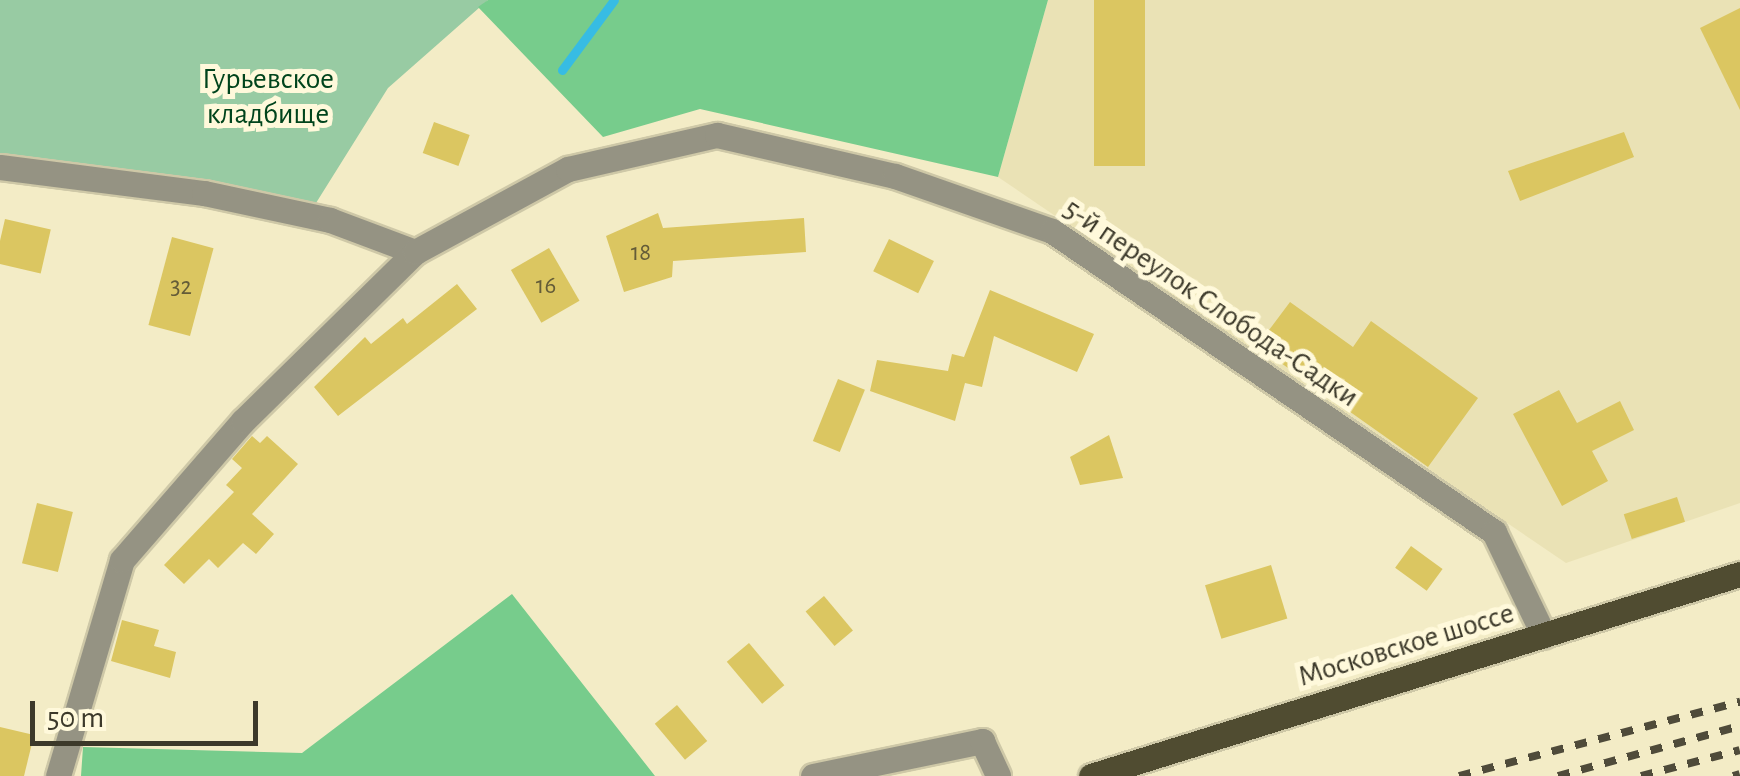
<!DOCTYPE html>
<html>
<head>
<meta charset="utf-8">
<style>
	body { margin:0 }
	#map { position:relative; width:1740px; height:776px; overflow:hidden; background:#f3ecc6; font-family:"Alegreya Sans",sans-serif }
	div>[style] { position:absolute }
	.built>* { inset:0; background:#eae2b5 }
	.green>* { inset:0; background:#98cba3 }
	.forest>* { inset:0; background:#77cc8c }
	.stream>* { height:9px; margin:-4.5px; padding:0 4.5px; transform-origin:4.5px; border-radius:4.5px; background:#37bce3 }
	.building>* { inset:0; background:#dbc661; transform-origin:0 0 }
	.roads { filter:drop-shadow(2px 0 #cec8a7) drop-shadow(-2px 0 #cec8a7) drop-shadow(0 2px #cec8a7) drop-shadow(0 -2px #cec8a7) }
	.minor>* { height:25px; margin:-12.5px; padding:0 12.5px; transform-origin:12.5px; border-radius:12.5px; background:#959383 }
	.major>* { height:25px; margin:-12.5px; padding:0 12.5px; transform-origin:12.5px; border-radius:12.5px; background:#504c31 }
	.rail>* { height:8px; margin-top:-4px; transform-origin:0; background:repeating-linear-gradient(90deg,#4f4b3a 0 12px,transparent 0 24px) }
	span { translate:-50% -50%; white-space:nowrap; text-align:center; line-height:1.15; -webkit-text-stroke:10px #fff9db; paint-order:stroke }
	.number-label { font-size:25px; color:#645c38 }
	.number-label span { -webkit-text-stroke-width:0 }
	.park-label { font-size:30px; color:#00441c }
	.street-label { font-size:30px; color:#3c392a }
	.scale { position:absolute; left:30px; top:701px; width:228px; height:45px; box-sizing:border-box; border:5px solid #3c392a; border-top:0; padding-left:12px; font-size:30px; line-height:35px; white-space:nowrap; color:#3c392a; -webkit-text-stroke:8px #fff9db; paint-order:stroke }
</style>
</head>
<body>
<div id="map">
	<div class="built">
		<i style="clip-path:polygon(1048px 0,1740px 0,1740px 503px,1566px 563px,998px 177px)"></i>
	</div>
	<div class="green">
		<i style="clip-path:polygon(0 0,488px 0,388px 88px,316px 203px,0 154px)"></i>
	</div>
	<div class="forest">
		<i style="clip-path:polygon(488px 0,1048px 0,998px 177px,700px 109px,603px 137px,478px 7px)"></i>
		<i style="clip-path:polygon(512px 594px,655px 776px,81px 776px,83px 747px,302px 753px)"></i>
	</div>
	<div class="stream">
		<i style="left:562px;top:70px;width:87px;rotate:-53.4deg"></i>
	</div>
	<div class="building">
		<i style="left:1094px;top:0;width:51px;height:166px"></i>
		<i style="clip-path:polygon(1740px 8px,1740px 110px,1700px 28px)"></i>
		<i style="left:434px;top:122px;width:38px;height:33px;rotate:20deg"></i>
		<i style="clip-path:polygon(1624px 132px,1634px 157px,1520px 201px,1508px 171px)"></i>
		<i style="clip-path:polygon(658px 213px,663px 228px,804px 218px,806px 252px,673px 261px,672px 277px,624px 292px,606px 236px)"></i>
		<i style="left:5px;top:219px;width:47px;height:45px;rotate:13deg"></i>
		<i style="left:172px;top:237px;width:43px;height:91px;rotate:15deg"></i>
		<i style="left:889px;top:239px;width:50px;height:36px;rotate:26deg"></i>
		<i style="left:549px;top:248px;width:61px;height:44px;rotate:60deg"></i>
		<i style="clip-path:polygon(457px 284px,477px 309px,338px 416px,314px 387px,365px 337px,371px 344px,403px 318px,407px 324px)"></i>
		<i style="clip-path:polygon(990px 290px,1094px 334px,1077px 372px,994px 336px,982px 387px,965px 383px,955px 421px,870px 391px,877px 360px,948px 371px,952px 354px,964px 357px)"></i>
		<i style="clip-path:polygon(1290px 302px,1353px 347px,1371px 321px,1478px 398px,1428px 467px,1257px 346px)"></i>
		<i style="left:838px;top:379px;width:29px;height:67px;rotate:22deg"></i>
		<i style="clip-path:polygon(1559px 390px,1577px 423px,1620px 401px,1634px 430px,1592px 451px,1608px 481px,1562px 506px,1513px 414px)"></i>
		<i style="clip-path:polygon(1109px 435px,1123px 478px,1080px 485px,1070px 457px)"></i>
		<i style="clip-path:polygon(252px 436px,260px 443px,267px 436px,298px 464px,252px 514px,274px 534px,256px 554px,243px 543px,218px 568px,209px 559px,184px 584px,164px 565px,234px 492px,226px 485px,242px 468px,232px 459px)"></i>
		<i style="left:1677px;top:497px;width:26px;height:56px;rotate:72deg"></i>
		<i style="left:37px;top:503px;width:37px;height:62px;rotate:14deg"></i>
		<i style="left:1411px;top:546px;width:39px;height:27px;rotate:36deg"></i>
		<i style="left:1271px;top:565px;width:56px;height:69px;rotate:73deg"></i>
		<i style="left:824px;top:596px;width:45px;height:24px;rotate:50deg"></i>
		<i style="clip-path:polygon(122px 620px,159px 630px,154px 646px,176px 652px,170px 678px,111px 661px)"></i>
		<i style="left:749px;top:643px;width:55px;height:29px;rotate:50deg"></i>
		<i style="left:677px;top:705px;width:47px;height:29px;rotate:50deg"></i>
		<i style="clip-path:polygon(0 727px,34px 735px,24px 776px,0 776px)"></i>
	</div>
	<div class="roads">
		<div class="minor">
			<i style="left:0;top:167px;width:206px;rotate:7.3deg"></i>
			<i style="left:204px;top:193px;width:129px;rotate:12.1deg"></i>
			<i style="left:330px;top:220px;width:91px;rotate:20.6deg"></i>
			<i style="left:58px;top:776px;width:225px;rotate:-73.5deg"></i>
			<i style="left:122px;top:560px;width:184px;rotate:-49deg"></i>
			<i style="left:243px;top:421px;width:241px;rotate:-44.5deg"></i>
			<i style="left:415px;top:252px;width:174px;rotate:-28.5deg"></i>
			<i style="left:568px;top:169px;width:153px;rotate:-12.9deg"></i>
			<i style="left:717px;top:135px;width:183px;rotate:13deg"></i>
			<i style="left:895px;top:176px;width:166px;rotate:19.3deg"></i>
			<i style="left:1052px;top:231px;width:535px;rotate:34.25deg"></i>
			<i style="left:1494px;top:532px;width:115px;rotate:64.3deg"></i>
			<i style="left:813px;top:776px;width:173px;rotate:-11.7deg"></i>
			<i style="left:982px;top:741px;width:38px;rotate:65deg"></i>
		</div>
		<div class="major">
			<i style="left:1091px;top:776px;width:680px;rotate:-17.29deg"></i>
		</div>
	</div>
	<div class="rail">
		<i style="left:1459px;top:776px;width:291px;rotate:-14.8deg"></i>
		<i style="left:1558px;top:776px;width:189px;rotate:-15.4deg"></i>
		<i style="left:1641px;top:776px;width:102px;rotate:-14.7deg"></i>
		<i style="left:1733px;top:776px;width:7px;rotate:-16deg"></i>
	</div>
	<div class="number-label">
		<span style="left:641px;top:253px">18</span>
		<span style="left:546px;top:286px">16</span>
		<span style="left:181px;top:287px">32</span>
	</div>
	<div class="park-label">
		<span style="left:268px;top:96px">Гурьевское<br>кладбище</span>
	</div>
	<div class="street-label">
		<span style="left:1211px;top:303px;rotate:34deg">5-й переулок Слобода-Садки</span>
		<span style="left:1406px;top:645px;rotate:-17deg">Московское шоссе</span>
	</div>
	<div class="scale">50 m</div>
</div>
</body>
</html>
